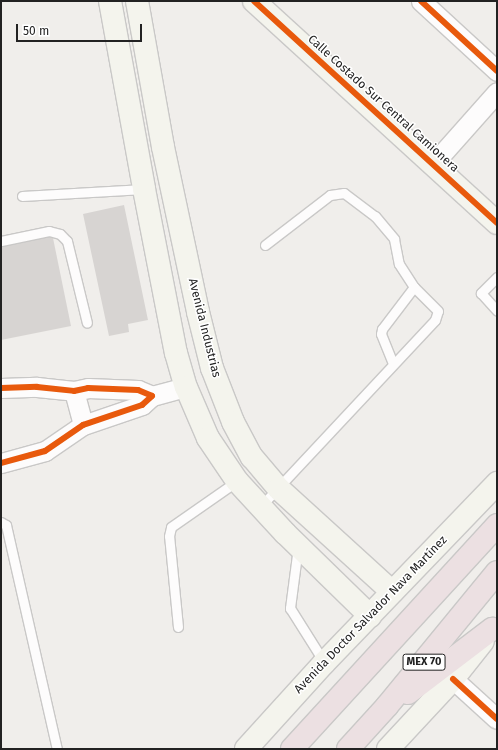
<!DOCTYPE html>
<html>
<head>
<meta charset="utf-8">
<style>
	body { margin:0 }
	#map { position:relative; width:498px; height:750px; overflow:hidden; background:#f0eeeb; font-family:"Fira Sans",sans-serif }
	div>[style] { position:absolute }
	.building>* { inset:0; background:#d7d4d2 }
	.roads { filter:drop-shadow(1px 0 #c9c8c7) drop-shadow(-1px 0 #c9c8c7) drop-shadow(0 1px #c9c8c7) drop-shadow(0 -1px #c9c8c7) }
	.lane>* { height:9px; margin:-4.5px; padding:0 4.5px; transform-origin:4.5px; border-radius:4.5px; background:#fdfcfc }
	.street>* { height:19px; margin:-9.5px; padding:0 9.5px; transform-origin:9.5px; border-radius:9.5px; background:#fdfcfc }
	.secondary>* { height:22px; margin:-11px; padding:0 11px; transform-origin:11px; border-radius:11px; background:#f4f4ed }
	.highway>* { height:22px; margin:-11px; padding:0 11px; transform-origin:11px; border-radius:11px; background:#ece0e2 }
	.cycleway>* { height:6px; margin:-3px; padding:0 3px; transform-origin:3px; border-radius:3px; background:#e8590c }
	span { translate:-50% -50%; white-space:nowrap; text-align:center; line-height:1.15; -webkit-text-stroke:3px #fff; paint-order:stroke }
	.shield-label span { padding:1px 3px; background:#fff; border:1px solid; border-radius:3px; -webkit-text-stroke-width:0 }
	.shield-label { font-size:11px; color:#222; font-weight:700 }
	.street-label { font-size:12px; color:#222 }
	.frame { position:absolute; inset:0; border:2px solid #222; pointer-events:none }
	.scale { position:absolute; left:16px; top:24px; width:126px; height:18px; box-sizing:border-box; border:2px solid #222; border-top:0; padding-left:5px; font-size:12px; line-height:14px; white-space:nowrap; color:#222; -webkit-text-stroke:3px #fff; paint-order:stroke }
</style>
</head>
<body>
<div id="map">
	<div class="building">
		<i style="clip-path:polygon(124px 205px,148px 320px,128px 324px,129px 332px,109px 336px,83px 214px)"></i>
		<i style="clip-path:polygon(49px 237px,53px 238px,71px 326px,1px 340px,1px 247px)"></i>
	</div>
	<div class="roads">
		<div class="lane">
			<i style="left:22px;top:196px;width:122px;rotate:-3.3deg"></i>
			<i style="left:1px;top:241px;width:49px;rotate:-11.8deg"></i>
			<i style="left:49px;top:231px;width:11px;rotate:15deg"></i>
			<i style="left:60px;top:234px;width:10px;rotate:45deg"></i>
			<i style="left:67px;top:241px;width:84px;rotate:76.3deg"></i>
			<i style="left:265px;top:245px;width:82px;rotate:-37.6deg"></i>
			<i style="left:330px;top:195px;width:14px;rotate:-8deg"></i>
			<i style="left:344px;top:193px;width:39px;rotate:37deg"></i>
			<i style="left:375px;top:216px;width:30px;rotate:50deg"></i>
			<i style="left:394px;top:239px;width:25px;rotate:79deg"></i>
			<i style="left:399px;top:264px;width:27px;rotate:57deg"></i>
			<i style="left:497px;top:277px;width:23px;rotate:135deg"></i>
			<i style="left:481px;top:293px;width:24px;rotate:48deg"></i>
			<i style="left:260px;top:507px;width:256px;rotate:-46.9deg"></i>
			<i style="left:435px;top:320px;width:9px;rotate:-72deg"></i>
			<i style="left:438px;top:311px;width:34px;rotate:-135deg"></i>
			<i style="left:414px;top:287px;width:53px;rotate:127.3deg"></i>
			<i style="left:382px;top:329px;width:5px;rotate:101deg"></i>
			<i style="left:381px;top:334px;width:32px;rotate:68deg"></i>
			<i style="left:1px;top:522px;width:6px;rotate:31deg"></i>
			<i style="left:6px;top:525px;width:230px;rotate:77.2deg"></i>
			<i style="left:298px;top:547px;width:62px;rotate:97.5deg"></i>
			<i style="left:290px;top:608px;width:64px;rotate:57.8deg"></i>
			<i style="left:178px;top:627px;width:91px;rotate:-95.6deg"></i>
			<i style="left:169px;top:536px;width:9px;rotate:-77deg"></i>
			<i style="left:171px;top:527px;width:80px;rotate:-34.9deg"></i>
		</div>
		<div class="street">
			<i style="left:421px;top:1px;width:103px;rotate:42.6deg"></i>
			<i style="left:433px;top:164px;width:96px;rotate:-48.4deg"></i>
			<i style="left:1px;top:388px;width:36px;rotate:-2deg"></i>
			<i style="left:37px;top:387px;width:37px;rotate:6deg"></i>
			<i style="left:74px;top:391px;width:14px;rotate:-12deg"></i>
			<i style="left:88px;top:388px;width:50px;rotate:2.3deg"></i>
			<i style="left:138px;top:390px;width:15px;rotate:23deg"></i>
			<i style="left:152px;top:396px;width:13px;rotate:138deg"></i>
			<i style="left:142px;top:405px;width:62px;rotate:161.3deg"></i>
			<i style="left:83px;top:425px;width:46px;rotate:145.6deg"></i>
			<i style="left:45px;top:451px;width:46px;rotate:164.7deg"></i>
			<i style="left:74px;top:391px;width:35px;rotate:75deg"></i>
			<i style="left:152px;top:396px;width:35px;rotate:-15deg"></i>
			<i style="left:453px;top:679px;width:59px;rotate:42.3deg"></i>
		</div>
		<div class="secondary">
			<i style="left:110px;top:1px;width:191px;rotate:79.7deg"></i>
			<i style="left:144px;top:189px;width:167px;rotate:79deg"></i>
			<i style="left:176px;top:353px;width:35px;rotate:74deg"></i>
			<i style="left:186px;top:387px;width:56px;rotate:66.7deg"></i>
			<i style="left:208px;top:438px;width:52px;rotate:56deg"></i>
			<i style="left:237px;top:481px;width:71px;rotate:47.3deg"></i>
			<i style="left:285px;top:533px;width:119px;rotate:44.3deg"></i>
			<i style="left:137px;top:1px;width:148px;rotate:79.9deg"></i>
			<i style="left:163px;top:147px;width:169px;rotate:78deg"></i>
			<i style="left:198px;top:312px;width:58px;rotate:76deg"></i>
			<i style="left:212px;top:368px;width:58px;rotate:68.7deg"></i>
			<i style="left:233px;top:422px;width:40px;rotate:62deg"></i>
			<i style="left:252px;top:457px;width:42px;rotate:49.8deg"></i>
			<i style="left:279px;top:489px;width:153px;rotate:42.3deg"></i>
			<i style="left:254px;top:1px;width:329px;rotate:42.4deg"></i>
			<i style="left:246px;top:749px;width:116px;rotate:-47.8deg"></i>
			<i style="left:324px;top:663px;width:250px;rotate:-46.1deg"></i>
			<i style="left:388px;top:749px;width:96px;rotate:-47.1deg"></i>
			<i style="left:453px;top:679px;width:48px;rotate:-51.7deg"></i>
		</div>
		<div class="highway">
			<i style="left:408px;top:693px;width:106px;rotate:-37.3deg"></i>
			<i style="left:292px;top:749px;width:304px;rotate:-47.5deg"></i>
			<i style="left:348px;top:749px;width:58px;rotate:-47.8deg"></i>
			<i style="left:387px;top:706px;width:173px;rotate:-50.6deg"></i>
		</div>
	</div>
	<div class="cycleway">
		<i style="left:254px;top:1px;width:329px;rotate:42.4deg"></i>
		<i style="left:421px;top:1px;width:103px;rotate:42.6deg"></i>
		<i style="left:1px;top:388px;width:36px;rotate:-2deg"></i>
		<i style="left:37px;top:387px;width:37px;rotate:6deg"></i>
		<i style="left:74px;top:391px;width:14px;rotate:-12deg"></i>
		<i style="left:88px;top:388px;width:50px;rotate:2.3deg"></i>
		<i style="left:138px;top:390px;width:15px;rotate:23deg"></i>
		<i style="left:152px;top:396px;width:13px;rotate:138deg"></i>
		<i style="left:142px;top:405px;width:62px;rotate:161.3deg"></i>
		<i style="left:83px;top:425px;width:46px;rotate:145.6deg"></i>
		<i style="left:45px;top:451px;width:46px;rotate:164.7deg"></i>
		<i style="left:453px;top:679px;width:59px;rotate:42.3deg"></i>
	</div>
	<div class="shield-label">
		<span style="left:424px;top:662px">MEX 70</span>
	</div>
	<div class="street-label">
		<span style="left:383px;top:104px;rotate:42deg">Calle Costado Sur Central Camionera</span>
		<span style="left:204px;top:328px;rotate:76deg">Avenida Industrias</span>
		<span style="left:371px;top:615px;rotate:-46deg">Avenida Doctor Salvador Nava Martínez</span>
	</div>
	<div class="frame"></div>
	<div class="scale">50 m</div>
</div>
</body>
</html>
